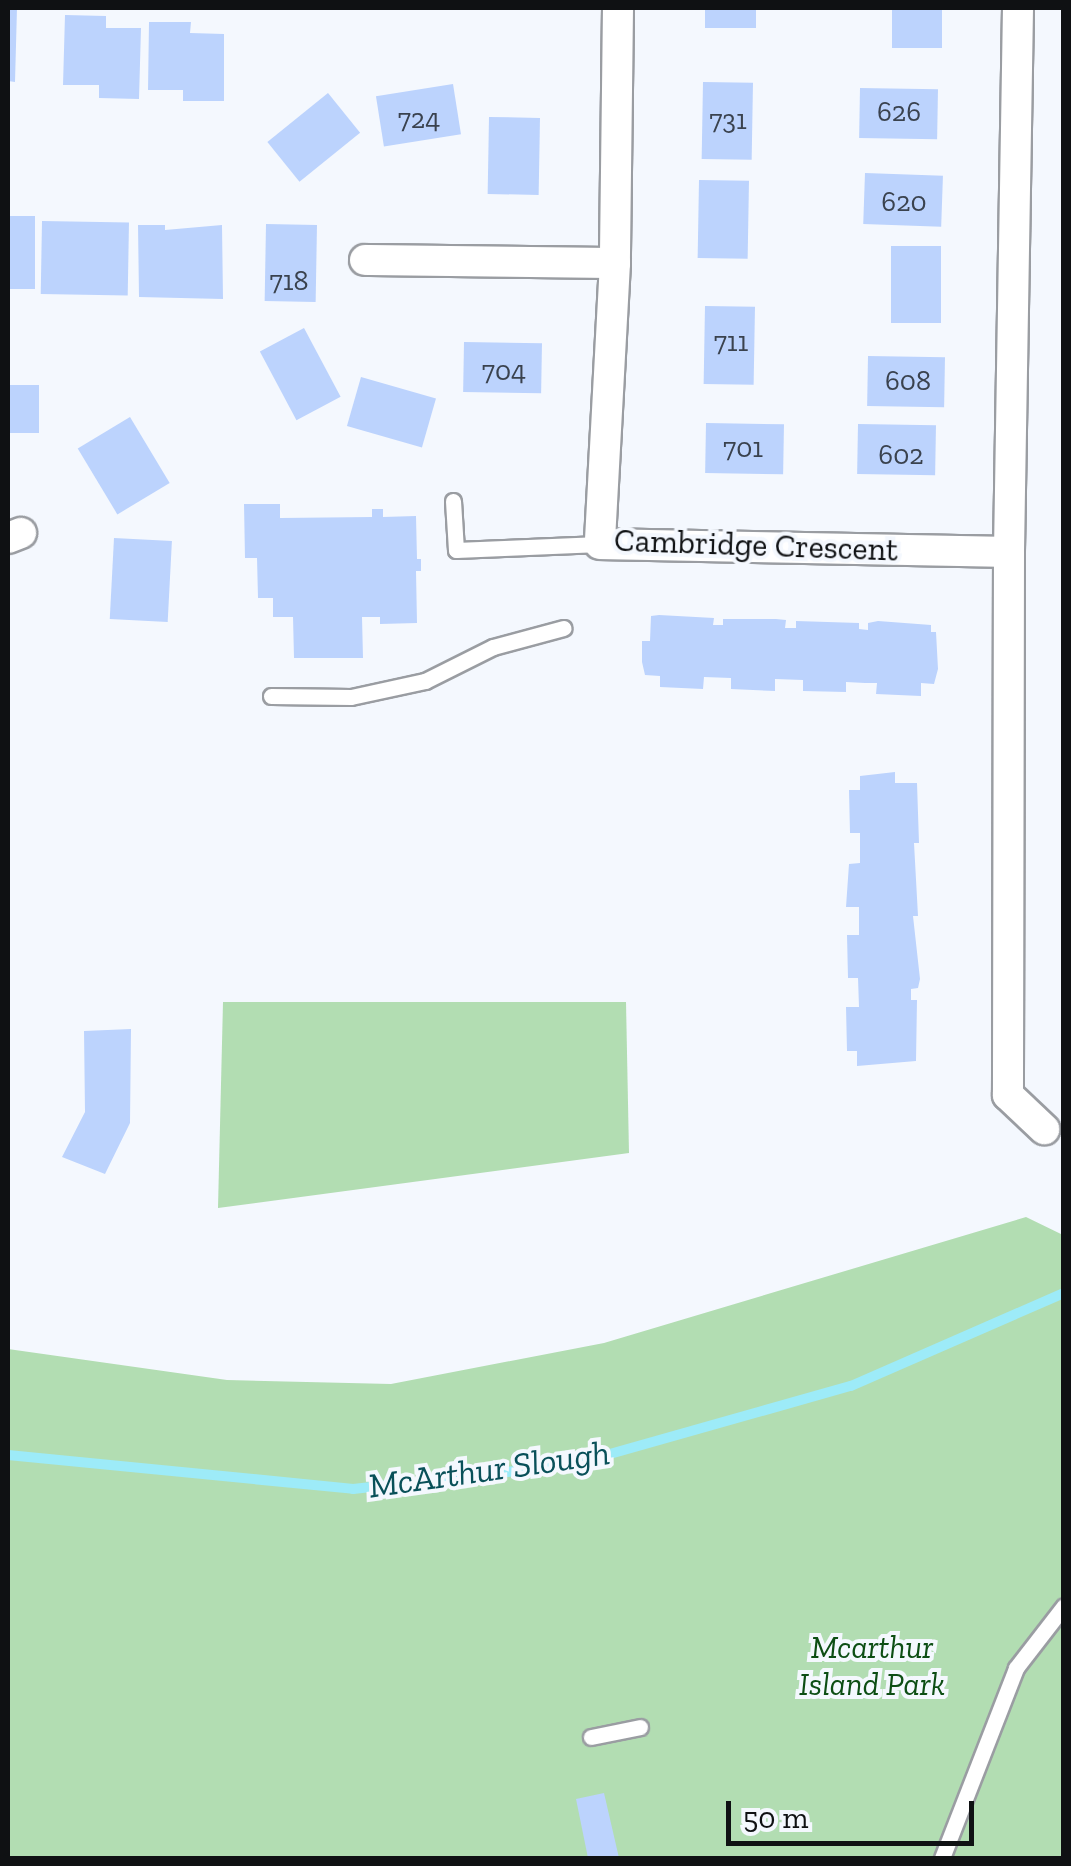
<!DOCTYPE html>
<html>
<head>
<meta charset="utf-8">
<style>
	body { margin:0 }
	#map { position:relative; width:1071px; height:1866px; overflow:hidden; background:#f4f8fe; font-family:"Zilla Slab",serif }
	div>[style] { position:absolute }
	.green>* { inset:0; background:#b2ddb2 }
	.stream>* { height:10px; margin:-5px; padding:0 5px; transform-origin:5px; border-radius:5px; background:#9debf8 }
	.building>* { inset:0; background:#bcd3fd; transform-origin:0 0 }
	.roads { filter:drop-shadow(2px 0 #9a9da2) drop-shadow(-2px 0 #9a9da2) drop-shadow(0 2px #9a9da2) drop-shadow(0 -2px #9a9da2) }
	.service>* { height:15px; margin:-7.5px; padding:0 7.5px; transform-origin:7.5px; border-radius:7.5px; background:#fff }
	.minor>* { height:30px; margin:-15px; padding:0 15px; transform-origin:15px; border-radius:15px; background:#fff }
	span { translate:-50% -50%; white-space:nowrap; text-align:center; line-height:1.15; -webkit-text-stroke:8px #f4f8fe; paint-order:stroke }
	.number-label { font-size:28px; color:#3a424e }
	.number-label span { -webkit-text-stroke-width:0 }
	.street-label { font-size:32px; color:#0f1113 }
	.park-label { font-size:32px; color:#0d4e14; font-style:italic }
	.water-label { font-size:35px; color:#095059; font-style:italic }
	.frame { position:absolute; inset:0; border:10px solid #0f1113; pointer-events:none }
	.scale { position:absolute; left:726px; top:1801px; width:248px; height:45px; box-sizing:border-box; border:5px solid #0f1113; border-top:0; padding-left:12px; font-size:30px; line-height:35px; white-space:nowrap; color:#0f1113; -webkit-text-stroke:8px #f4f8fe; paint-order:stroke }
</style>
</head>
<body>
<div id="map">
	<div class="green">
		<i style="clip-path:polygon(223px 1002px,626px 1002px,629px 1153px,218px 1208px)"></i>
		<i style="clip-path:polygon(1026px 1217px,1063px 1235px,1063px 1858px,8px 1858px,8px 1349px,227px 1380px,391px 1384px,604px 1343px)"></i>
	</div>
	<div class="stream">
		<i style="left:8px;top:1455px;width:347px;rotate:5.6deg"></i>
		<i style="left:353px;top:1489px;width:219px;rotate:-6.3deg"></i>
		<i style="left:571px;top:1465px;width:291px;rotate:-15.8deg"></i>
		<i style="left:851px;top:1386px;width:232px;rotate:-23.6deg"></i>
	</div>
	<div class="building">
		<i style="clip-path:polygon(8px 8px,17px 8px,15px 82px,8px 81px)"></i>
		<i style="left:705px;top:8px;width:51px;height:20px"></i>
		<i style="left:892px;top:8px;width:50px;height:40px"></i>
		<i style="clip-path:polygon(65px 15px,106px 16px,106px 28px,141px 28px,139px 99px,99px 98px,99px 85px,63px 85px)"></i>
		<i style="clip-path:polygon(149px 22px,191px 22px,190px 33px,224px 34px,224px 101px,183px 101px,183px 90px,148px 90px)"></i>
		<i style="left:703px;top:82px;width:50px;height:77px;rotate:1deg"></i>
		<i style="left:453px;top:84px;width:51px;height:78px;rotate:81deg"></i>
		<i style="left:860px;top:88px;width:78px;height:50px;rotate:1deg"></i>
		<i style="left:328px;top:93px;width:51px;height:78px;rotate:51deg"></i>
		<i style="left:489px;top:117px;width:51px;height:77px;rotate:1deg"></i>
		<i style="left:865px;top:173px;width:78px;height:51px;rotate:2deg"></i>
		<i style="left:699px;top:180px;width:50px;height:78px;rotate:1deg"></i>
		<i style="left:8px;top:216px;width:27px;height:73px"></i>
		<i style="left:42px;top:221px;width:87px;height:73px;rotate:1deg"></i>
		<i style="left:266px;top:224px;width:51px;height:77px;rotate:1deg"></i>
		<i style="clip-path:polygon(138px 225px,165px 225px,165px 230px,222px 225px,223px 299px,139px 297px)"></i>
		<i style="left:891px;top:246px;width:50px;height:77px"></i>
		<i style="left:705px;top:306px;width:50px;height:78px;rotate:1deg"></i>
		<i style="left:304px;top:328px;width:78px;height:50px;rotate:62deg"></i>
		<i style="left:464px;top:342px;width:78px;height:50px;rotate:1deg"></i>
		<i style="left:868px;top:356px;width:77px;height:50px;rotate:1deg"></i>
		<i style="left:361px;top:377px;width:78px;height:51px;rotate:16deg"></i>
		<i style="left:8px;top:385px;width:31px;height:48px"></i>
		<i style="left:130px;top:417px;width:77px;height:61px;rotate:59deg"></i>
		<i style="left:706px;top:423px;width:78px;height:50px;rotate:1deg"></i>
		<i style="left:858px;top:424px;width:78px;height:50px;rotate:1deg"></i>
		<i style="clip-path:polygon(244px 504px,280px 504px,280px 518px,372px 517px,372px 509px,383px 509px,383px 517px,416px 516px,417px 559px,421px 559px,421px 571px,416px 571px,417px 623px,380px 624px,380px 617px,362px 617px,363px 658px,294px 658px,293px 617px,273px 617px,273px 598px,258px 598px,257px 558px,245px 558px)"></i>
		<i style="left:114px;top:538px;width:58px;height:81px;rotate:3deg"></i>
		<i style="clip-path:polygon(659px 615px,714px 618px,713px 625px,723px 625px,723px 619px,776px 619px,786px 620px,785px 628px,796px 628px,796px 621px,859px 623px,859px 629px,868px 630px,868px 623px,878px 621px,931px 625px,931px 632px,936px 632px,938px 669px,934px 684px,921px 683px,921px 696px,876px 694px,877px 683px,865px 683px,846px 682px,846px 692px,803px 691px,803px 680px,775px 679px,775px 691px,731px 689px,731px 678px,704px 677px,703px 689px,660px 687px,660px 676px,645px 675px,642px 662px,642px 641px,650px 641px,651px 616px)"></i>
		<i style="clip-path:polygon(895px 772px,895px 783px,917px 783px,919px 843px,914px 843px,918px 916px,913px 916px,920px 979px,918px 988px,911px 989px,911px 1000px,917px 1000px,916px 1061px,857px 1066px,857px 1051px,847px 1051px,846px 1007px,859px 1007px,858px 978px,848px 978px,847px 935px,859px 935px,859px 907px,846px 907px,849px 864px,860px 863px,860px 833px,850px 833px,849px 790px,860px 790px,860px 776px)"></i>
		<i style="clip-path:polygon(131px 1029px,130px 1123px,105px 1174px,62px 1157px,85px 1112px,84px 1031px)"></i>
		<i style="clip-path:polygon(604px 1793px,619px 1858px,588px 1858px,576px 1799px)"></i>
	</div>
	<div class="roads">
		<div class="service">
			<i style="left:453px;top:501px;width:49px;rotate:86.5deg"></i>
			<i style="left:456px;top:550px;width:144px;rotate:-2.4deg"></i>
			<i style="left:271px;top:696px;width:80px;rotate:0.7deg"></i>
			<i style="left:351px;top:697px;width:76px;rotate:-12.2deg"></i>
			<i style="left:425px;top:681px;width:76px;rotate:-26.6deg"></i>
			<i style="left:493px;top:647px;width:73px;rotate:-15deg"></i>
			<i style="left:591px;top:1737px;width:50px;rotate:-11.5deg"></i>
			<i style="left:942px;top:1858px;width:204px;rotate:-68.7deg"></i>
			<i style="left:1016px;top:1668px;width:78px;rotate:-52.3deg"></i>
		</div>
		<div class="minor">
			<i style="left:618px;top:8px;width:255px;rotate:90.7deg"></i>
			<i style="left:615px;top:263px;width:281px;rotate:93.1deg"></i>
			<i style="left:600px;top:544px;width:409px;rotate:1.1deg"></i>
			<i style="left:1018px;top:8px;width:544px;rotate:90.95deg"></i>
			<i style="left:1009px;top:552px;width:543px;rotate:90.11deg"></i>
			<i style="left:1008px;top:1095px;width:50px;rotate:43.4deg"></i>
			<i style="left:365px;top:260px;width:250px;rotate:0.7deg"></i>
			<i style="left:8px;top:538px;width:14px;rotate:-21deg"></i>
		</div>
	</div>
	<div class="number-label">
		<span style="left:899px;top:112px">626</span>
		<span style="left:419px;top:119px">724</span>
		<span style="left:728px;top:120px">731</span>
		<span style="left:904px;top:202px">620</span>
		<span style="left:289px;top:281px">718</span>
		<span style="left:731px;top:342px">711</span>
		<span style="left:504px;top:371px">704</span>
		<span style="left:908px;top:381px">608</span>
		<span style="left:743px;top:448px">701</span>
		<span style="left:901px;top:455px">602</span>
	</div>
	<div class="street-label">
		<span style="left:756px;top:545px;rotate:2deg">Cambridge Crescent</span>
	</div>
	<div class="park-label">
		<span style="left:872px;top:1666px">Mcarthur<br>Island Park</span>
	</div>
	<div class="water-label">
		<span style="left:489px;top:1469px;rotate:-8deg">McArthur Slough</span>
	</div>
	<div class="frame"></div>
	<div class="scale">50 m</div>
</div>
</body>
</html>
